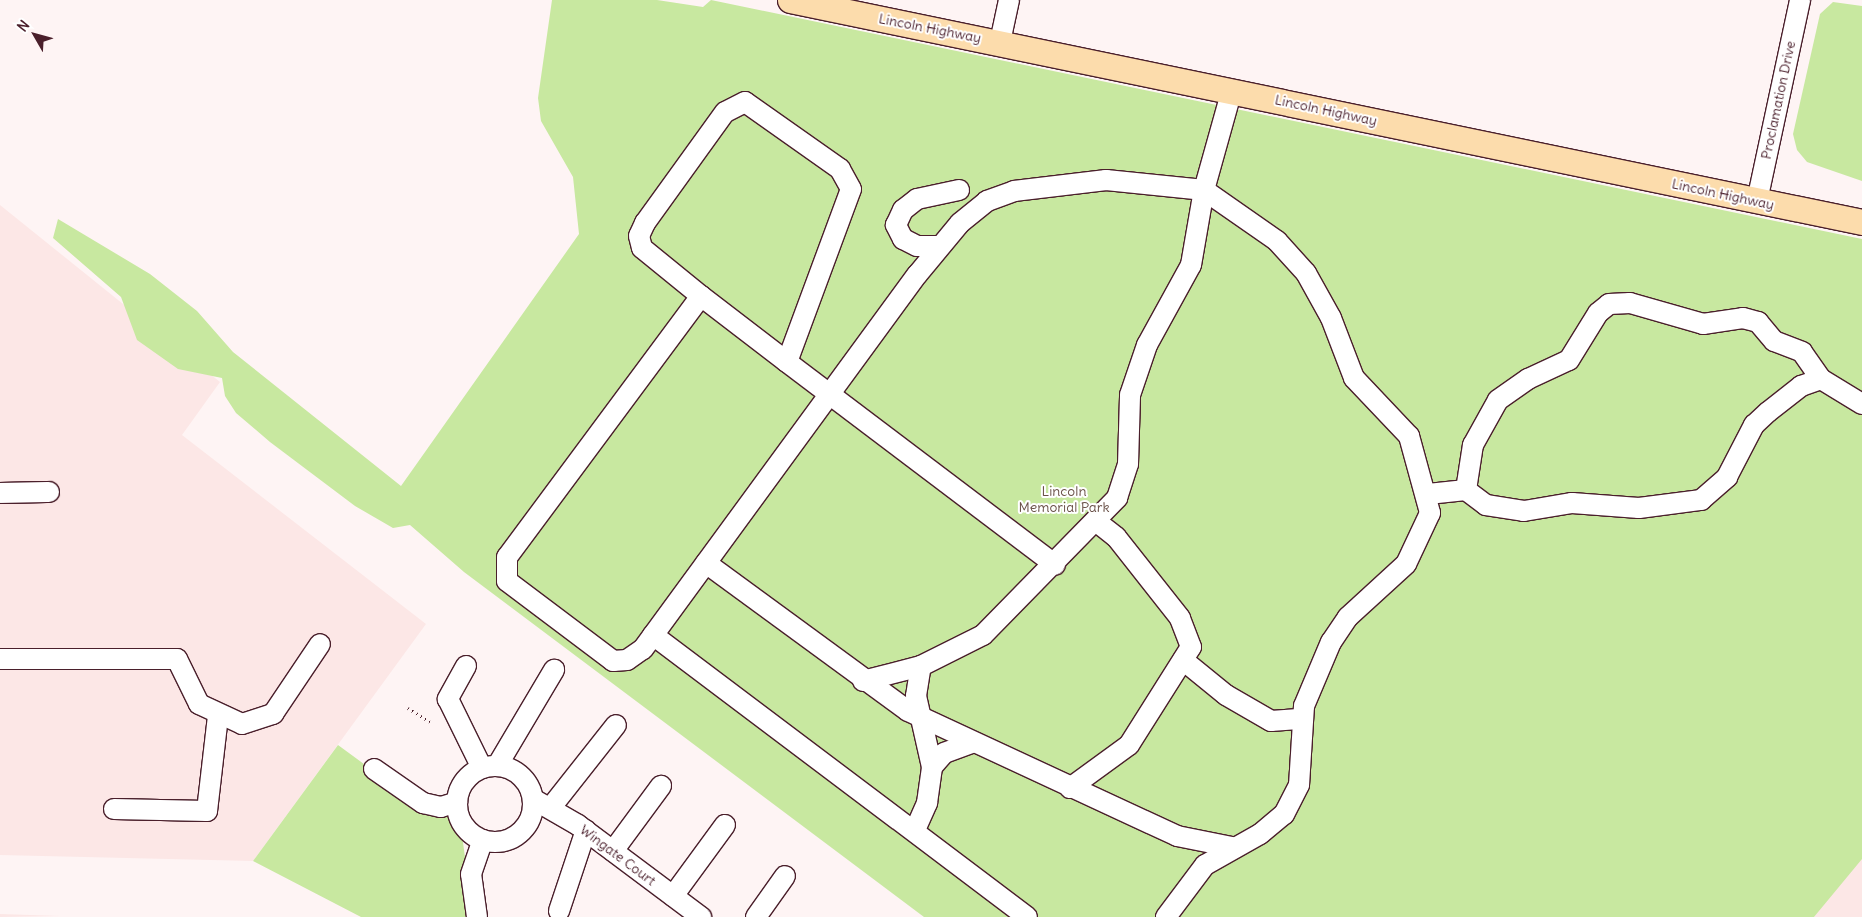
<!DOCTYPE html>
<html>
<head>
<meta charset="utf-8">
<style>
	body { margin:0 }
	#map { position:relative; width:1862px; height:917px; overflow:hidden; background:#fef4f4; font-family:Delius,sans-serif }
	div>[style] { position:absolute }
	.built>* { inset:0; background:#fce7e6 }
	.green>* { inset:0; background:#c8e8a0 }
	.path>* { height:2.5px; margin-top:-1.25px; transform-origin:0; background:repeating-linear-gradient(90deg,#4a1f2b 0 1px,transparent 0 5px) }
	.roads { filter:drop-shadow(1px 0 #4a1f2b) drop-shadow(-1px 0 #4a1f2b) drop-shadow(0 1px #4a1f2b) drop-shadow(0 -1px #4a1f2b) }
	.minor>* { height:20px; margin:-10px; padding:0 10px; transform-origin:10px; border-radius:10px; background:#fff }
	.minor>.ring { margin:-10px; padding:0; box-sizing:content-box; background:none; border:20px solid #fff; border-radius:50% }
	.major>* { height:25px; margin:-12.5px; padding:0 12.5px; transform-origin:12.5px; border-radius:12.5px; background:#fcdcac }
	span { translate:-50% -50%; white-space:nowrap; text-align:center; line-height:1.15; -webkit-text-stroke:4px #fff; paint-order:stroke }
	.street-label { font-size:14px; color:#4a1f2b }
	.park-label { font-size:14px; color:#6a5148 }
	.north { position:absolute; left:10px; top:10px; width:50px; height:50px; -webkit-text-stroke:4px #fff; paint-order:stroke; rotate:308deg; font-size:14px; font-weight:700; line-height:20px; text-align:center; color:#4a1f2b }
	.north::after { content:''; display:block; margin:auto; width:18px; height:22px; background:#4a1f2b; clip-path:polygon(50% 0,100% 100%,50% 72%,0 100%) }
</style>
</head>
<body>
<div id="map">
	<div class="built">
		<i style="clip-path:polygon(0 205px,220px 382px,182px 435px,426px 624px,253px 861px,0 855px)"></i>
		<i style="clip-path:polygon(1862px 855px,1862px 917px,1814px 917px)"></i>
		<i style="clip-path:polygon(0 914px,60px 916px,0 917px)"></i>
	</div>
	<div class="green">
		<i style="clip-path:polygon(552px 0,657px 0,703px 7px,711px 0,1862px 239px,1862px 859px,1814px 917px,924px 917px,464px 572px,410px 525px,393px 528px,355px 506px,270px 442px,236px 413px,225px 396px,222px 378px,178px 369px,137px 340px,121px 297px,53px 238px,58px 219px,150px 274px,197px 311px,233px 352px,401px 486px,579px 234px,573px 177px,541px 121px,538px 98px)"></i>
		<i style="clip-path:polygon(1833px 2px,1862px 6px,1862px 181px,1807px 162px,1797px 150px,1793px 134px,1820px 14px)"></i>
		<i style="clip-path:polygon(338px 745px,424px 808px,460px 820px,473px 917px,361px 917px,253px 861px)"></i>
	</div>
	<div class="path">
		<i style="left:408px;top:708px;width:26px;rotate:32deg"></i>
	</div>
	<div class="roads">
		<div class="minor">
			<i style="left:1000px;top:42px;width:43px;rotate:-77.9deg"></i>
			<i style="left:1757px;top:201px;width:206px;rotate:-77.9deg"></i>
			<i style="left:939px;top:246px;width:22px;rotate:180deg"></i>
			<i style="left:917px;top:246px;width:16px;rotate:-153deg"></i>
			<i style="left:903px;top:239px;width:16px;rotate:-117deg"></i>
			<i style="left:896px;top:225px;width:17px;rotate:-65deg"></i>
			<i style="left:903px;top:210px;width:18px;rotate:-38deg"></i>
			<i style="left:917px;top:199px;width:43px;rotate:-12.1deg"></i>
			<i style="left:701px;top:296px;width:325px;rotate:126.6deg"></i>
			<i style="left:507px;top:557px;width:24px;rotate:90deg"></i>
			<i style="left:507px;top:581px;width:133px;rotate:37deg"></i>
			<i style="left:613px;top:661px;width:14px;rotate:-4deg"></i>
			<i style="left:627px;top:660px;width:19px;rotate:-35deg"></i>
			<i style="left:643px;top:649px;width:464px;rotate:-53.8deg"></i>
			<i style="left:917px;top:275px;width:67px;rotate:-50.4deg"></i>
			<i style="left:960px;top:223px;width:35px;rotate:-39deg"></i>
			<i style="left:987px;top:201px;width:29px;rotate:-20deg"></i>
			<i style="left:1014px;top:191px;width:93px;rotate:-6.8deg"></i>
			<i style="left:1106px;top:180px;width:99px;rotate:5.8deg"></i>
			<i style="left:1204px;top:190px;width:89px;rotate:34.9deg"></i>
			<i style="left:1277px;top:241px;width:43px;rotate:47.8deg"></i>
			<i style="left:1306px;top:273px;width:51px;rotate:60.9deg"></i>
			<i style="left:1331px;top:318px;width:64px;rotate:69deg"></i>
			<i style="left:1354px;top:378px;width:80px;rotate:46.5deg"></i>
			<i style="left:1409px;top:436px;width:80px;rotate:74.7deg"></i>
			<i style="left:1430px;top:513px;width:56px;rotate:115.2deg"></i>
			<i style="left:1406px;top:564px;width:79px;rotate:137.6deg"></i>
			<i style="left:1348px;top:617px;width:30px;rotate:124deg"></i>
			<i style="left:1331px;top:642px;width:69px;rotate:112.9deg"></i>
			<i style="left:1304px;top:706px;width:79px;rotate:93.6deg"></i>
			<i style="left:1299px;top:785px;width:33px;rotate:117deg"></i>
			<i style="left:1284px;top:814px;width:31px;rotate:140deg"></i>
			<i style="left:1260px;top:834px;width:63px;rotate:150.6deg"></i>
			<i style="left:1205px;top:865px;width:65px;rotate:126.9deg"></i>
			<i style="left:787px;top:362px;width:184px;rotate:-69.7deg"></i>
			<i style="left:851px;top:189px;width:23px;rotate:-119deg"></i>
			<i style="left:840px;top:169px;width:116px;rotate:-144.8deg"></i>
			<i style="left:745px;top:102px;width:22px;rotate:153deg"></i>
			<i style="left:725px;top:112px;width:137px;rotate:125.8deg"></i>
			<i style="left:645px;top:223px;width:14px;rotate:115deg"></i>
			<i style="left:639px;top:236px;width:12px;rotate:76deg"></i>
			<i style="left:642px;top:248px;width:76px;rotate:39.1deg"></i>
			<i style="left:701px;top:296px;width:108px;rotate:37.5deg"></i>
			<i style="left:787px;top:362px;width:336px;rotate:37.1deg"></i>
			<i style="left:1466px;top:490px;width:25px;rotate:37deg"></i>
			<i style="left:1486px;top:505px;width:38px;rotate:9deg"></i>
			<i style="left:1524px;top:511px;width:49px;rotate:-9.5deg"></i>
			<i style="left:1572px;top:503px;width:67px;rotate:4.3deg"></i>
			<i style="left:1639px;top:508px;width:63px;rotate:-7.4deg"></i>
			<i style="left:1701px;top:500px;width:35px;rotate:-41deg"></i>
			<i style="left:1727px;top:477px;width:59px;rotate:-62.6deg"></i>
			<i style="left:1754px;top:425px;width:19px;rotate:-43deg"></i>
			<i style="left:1768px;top:412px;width:42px;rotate:-38.2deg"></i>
			<i style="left:1801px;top:386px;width:21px;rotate:-19deg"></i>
			<i style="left:0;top:493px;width:49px;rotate:-1.2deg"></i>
			<i style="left:1428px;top:494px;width:38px;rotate:-6deg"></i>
			<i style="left:1466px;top:490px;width:46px;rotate:-81.2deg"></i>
			<i style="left:1473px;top:445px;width:51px;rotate:-60.9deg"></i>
			<i style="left:1498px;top:400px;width:37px;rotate:-35deg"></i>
			<i style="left:1528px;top:379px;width:45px;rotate:-24.9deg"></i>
			<i style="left:1569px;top:360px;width:55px;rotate:-58.3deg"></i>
			<i style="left:1598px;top:313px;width:14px;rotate:-39deg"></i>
			<i style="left:1609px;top:304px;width:21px;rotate:-3deg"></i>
			<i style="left:1630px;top:303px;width:76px;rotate:16deg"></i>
			<i style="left:1703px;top:324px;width:40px;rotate:-8.5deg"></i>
			<i style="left:1743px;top:318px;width:16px;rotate:15deg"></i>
			<i style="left:1758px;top:322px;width:25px;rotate:50deg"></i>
			<i style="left:1774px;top:341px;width:30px;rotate:21deg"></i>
			<i style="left:1802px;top:352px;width:33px;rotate:55deg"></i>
			<i style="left:1821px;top:379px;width:48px;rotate:31.4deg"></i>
			<i style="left:706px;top:563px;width:250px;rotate:36.2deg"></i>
			<i style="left:908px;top:711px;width:297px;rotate:24.9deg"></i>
			<i style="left:1177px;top:836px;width:56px;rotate:11.3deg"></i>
			<i style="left:653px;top:635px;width:468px;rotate:37deg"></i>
			<i style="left:0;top:659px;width:177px"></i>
			<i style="left:177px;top:659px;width:50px;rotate:63.9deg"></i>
			<i style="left:199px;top:704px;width:47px;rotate:24.9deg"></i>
			<i style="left:242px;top:724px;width:33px;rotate:-18deg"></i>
			<i style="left:273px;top:714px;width:84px;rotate:-56.1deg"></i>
			<i style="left:1183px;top:660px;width:55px;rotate:39.1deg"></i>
			<i style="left:1226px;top:695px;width:52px;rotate:30deg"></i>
			<i style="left:1271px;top:721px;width:31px;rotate:-4deg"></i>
			<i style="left:466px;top:666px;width:38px;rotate:119deg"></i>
			<i style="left:448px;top:699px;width:77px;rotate:63.8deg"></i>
			<i style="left:863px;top:681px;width:60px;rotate:-14.5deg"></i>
			<i style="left:921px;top:666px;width:69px;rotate:-26.6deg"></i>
			<i style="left:983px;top:635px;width:192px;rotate:-45.6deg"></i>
			<i style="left:1117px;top:498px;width:36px;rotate:-72deg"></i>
			<i style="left:1128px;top:464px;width:69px;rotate:-88.3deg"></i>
			<i style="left:1130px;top:395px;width:53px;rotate:-71.2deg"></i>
			<i style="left:1147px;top:345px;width:91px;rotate:-61.2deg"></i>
			<i style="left:1191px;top:265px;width:76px;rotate:-80.2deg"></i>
			<i style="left:1204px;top:190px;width:104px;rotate:-74.4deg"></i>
			<i style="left:497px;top:766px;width:112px;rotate:-59.3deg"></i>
			<i class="ring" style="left:457px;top:766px;width:56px;height:56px"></i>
			<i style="left:932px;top:767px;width:18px;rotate:-49deg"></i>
			<i style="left:944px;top:753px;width:29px;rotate:-20deg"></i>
			<i style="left:374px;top:769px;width:60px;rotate:34.8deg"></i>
			<i style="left:423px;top:803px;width:18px;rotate:13deg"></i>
			<i style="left:441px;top:807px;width:17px;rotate:-17deg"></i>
			<i style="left:1070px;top:788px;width:73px;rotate:-36.1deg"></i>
			<i style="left:1129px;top:745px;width:116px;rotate:-57.7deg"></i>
			<i style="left:1191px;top:647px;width:31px;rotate:-111deg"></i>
			<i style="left:1180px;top:618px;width:103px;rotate:-128.3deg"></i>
			<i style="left:1116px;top:537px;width:24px;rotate:-142deg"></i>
			<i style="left:533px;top:799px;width:52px;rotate:30deg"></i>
			<i style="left:578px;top:825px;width:154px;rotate:36.8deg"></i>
			<i style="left:552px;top:806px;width:103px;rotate:-51.7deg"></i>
			<i style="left:114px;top:809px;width:93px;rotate:1.2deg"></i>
			<i style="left:207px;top:811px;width:96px;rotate:-83.4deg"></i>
			<i style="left:915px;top:830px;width:30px;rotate:-66deg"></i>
			<i style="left:927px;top:803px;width:36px;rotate:-82deg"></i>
			<i style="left:932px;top:767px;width:73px;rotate:-102.7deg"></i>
			<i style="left:916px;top:696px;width:30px;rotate:-81deg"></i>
			<i style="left:613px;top:851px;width:81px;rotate:-53.6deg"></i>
			<i style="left:673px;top:896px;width:88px;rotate:-53.8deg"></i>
			<i style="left:559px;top:911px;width:85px;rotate:-71.6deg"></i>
			<i style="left:477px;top:917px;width:43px;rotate:-97.9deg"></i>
			<i style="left:471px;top:874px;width:36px;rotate:-71deg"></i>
			<i style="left:756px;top:917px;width:50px;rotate:-54.7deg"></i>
		</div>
		<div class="major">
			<i style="left:790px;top:0;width:1095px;rotate:11.7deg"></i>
		</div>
	</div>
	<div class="street-label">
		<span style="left:930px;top:28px;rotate:11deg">Lincoln Highway</span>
		<span style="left:1778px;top:100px;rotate:-78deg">Proclamation Drive</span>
		<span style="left:1326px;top:110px;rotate:12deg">Lincoln Highway</span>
		<span style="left:1723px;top:194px;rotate:12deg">Lincoln Highway</span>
		<span style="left:618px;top:855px;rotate:37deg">Wingate Court</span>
	</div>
	<div class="park-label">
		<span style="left:1064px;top:499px">Lincoln<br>Memorial Park</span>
	</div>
	<div class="north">N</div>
</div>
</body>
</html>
